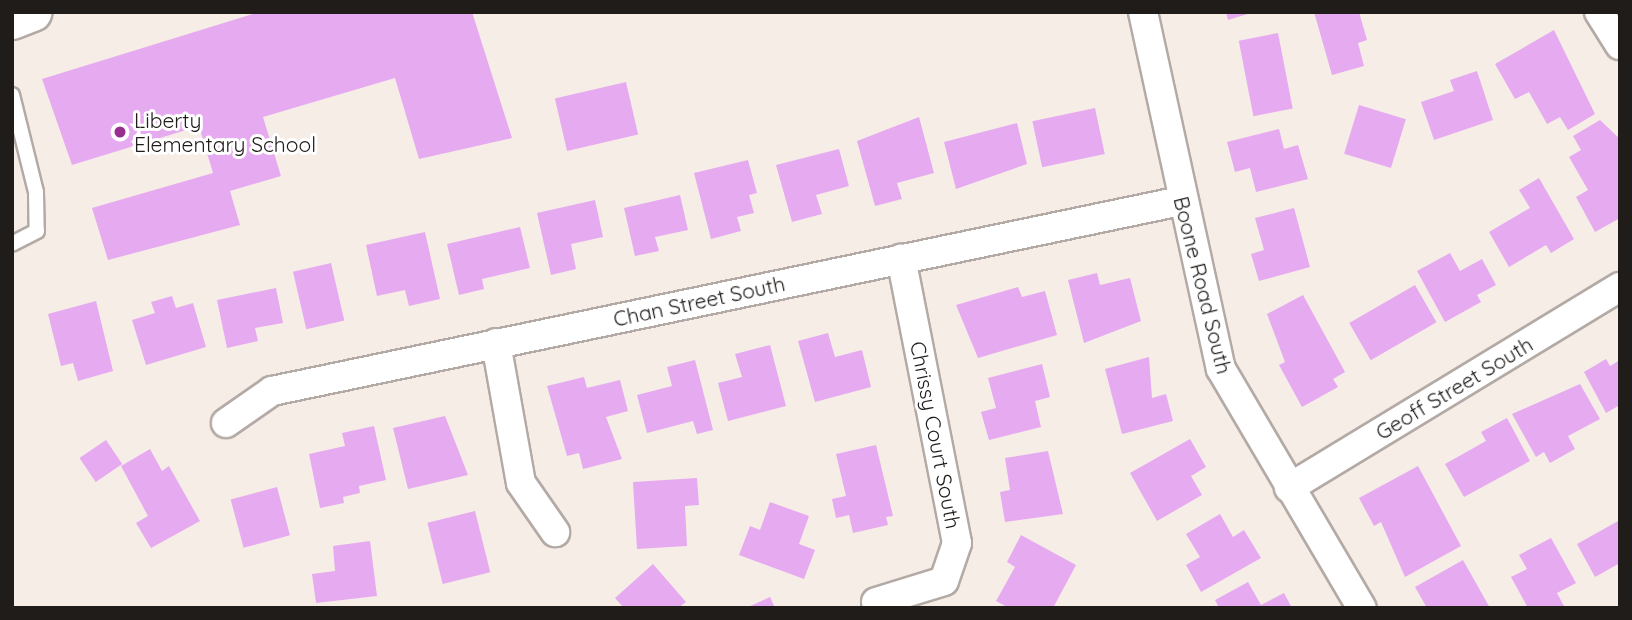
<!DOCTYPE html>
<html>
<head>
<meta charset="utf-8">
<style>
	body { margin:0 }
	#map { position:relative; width:1632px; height:620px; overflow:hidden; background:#f6ede7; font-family:Quicksand,sans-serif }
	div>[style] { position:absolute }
	.building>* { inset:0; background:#e6aaf1; transform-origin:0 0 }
	.roads { filter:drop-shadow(2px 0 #b3aaa5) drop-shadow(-2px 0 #b3aaa5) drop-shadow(0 2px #b3aaa5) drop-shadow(0 -2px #b3aaa5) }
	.service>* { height:14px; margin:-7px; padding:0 7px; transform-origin:7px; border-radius:7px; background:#fff }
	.minor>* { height:28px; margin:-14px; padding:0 14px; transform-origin:14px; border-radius:14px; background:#fff }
	.primary>* { height:38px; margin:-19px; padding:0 19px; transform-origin:19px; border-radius:19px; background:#fff }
	.dots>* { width:19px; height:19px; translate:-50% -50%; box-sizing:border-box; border:4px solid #fff; border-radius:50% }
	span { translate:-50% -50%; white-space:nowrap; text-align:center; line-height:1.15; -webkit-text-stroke:6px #fff; paint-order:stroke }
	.poi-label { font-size:21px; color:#1f1c1a }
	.left { translate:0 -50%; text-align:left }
	.street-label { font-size:21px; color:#1f1c1a }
	.frame { position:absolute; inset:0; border:14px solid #1f1c1a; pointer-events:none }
</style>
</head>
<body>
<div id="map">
	<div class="building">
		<i style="clip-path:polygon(259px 12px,472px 12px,512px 138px,419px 159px,395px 78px,263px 117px,281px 176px,230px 191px,240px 225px,108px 260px,92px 208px,213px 173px,199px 126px,72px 165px,42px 79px)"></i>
		<i style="clip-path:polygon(1226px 12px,1251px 12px,1251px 13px,1228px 20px)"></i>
		<i style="clip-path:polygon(1314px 12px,1359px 12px,1367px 40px,1358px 43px,1364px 66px,1332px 75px)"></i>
		<i style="clip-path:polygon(1554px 30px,1595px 114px,1568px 130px,1560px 117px,1547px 124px,1529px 92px,1515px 99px,1495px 64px)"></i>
		<i style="left:1278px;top:33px;width:77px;height:40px;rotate:79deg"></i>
		<i style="clip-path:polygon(1477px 71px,1493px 120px,1434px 140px,1421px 102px,1454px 91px,1450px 80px)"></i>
		<i style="left:626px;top:82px;width:54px;height:73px;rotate:77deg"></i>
		<i style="left:1359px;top:105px;width:49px;height:51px;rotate:17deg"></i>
		<i style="left:1095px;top:108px;width:47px;height:64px;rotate:78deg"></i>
		<i style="clip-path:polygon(919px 117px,934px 173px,897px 183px,902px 199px,875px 206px,857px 141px)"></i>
		<i style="clip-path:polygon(1600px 120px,1620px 139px,1620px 218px,1595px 232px,1576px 197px,1588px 190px,1569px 157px,1581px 150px,1573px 136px)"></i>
		<i style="clip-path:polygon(1017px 123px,1027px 164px,956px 189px,944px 142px)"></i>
		<i style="clip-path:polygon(1279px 129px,1284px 149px,1298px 145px,1308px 179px,1256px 192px,1250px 168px,1235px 172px,1227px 142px)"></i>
		<i style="clip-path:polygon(839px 149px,849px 186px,816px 195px,822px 214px,792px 222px,776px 165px)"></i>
		<i style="clip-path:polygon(748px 160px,757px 193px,749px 195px,754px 213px,737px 217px,741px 231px,711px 239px,694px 173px)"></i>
		<i style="clip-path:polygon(1539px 178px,1574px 239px,1551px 253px,1546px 245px,1509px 267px,1489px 232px,1530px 208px,1519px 190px)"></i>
		<i style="clip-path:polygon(680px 195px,688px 230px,655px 237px,659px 251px,635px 256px,624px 208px)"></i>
		<i style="clip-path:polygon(595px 200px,603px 237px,571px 244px,576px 269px,551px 275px,537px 213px)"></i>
		<i style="clip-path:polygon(1294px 208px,1310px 267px,1259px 281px,1251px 254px,1264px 250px,1255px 218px)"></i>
		<i style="clip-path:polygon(520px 227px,530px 268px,482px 279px,484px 289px,459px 295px,447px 244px)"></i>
		<i style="clip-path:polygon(425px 232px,440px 299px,409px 306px,405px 290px,377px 296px,366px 245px)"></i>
		<i style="clip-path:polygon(1450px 253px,1460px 271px,1482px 259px,1496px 285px,1477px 295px,1481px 302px,1445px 322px,1417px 271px)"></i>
		<i style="left:331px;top:263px;width:59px;height:39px;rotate:77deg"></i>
		<i style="clip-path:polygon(1097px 273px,1100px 285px,1130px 278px,1141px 321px,1084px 343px,1068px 280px)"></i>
		<i style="left:1415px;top:285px;width:43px;height:76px;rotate:60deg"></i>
		<i style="clip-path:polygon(1018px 287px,1022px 297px,1045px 291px,1057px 335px,978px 358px,956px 305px)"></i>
		<i style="clip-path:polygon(276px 288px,283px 323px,255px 328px,258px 341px,227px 348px,217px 300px)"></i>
		<i style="clip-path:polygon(1303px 295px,1345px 372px,1333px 379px,1338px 387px,1302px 407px,1279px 365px,1285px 362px,1267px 314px)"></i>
		<i style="clip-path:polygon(172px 296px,176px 308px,193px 303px,206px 347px,146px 365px,132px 320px,155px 313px,151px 302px)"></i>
		<i style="clip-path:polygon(96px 301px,113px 371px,78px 381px,73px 363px,61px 366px,48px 314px)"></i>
		<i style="clip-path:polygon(828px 333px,835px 357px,862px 350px,871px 387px,815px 402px,798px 341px)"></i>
		<i style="clip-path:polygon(770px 345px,786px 406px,728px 421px,718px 383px,742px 377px,735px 354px)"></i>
		<i style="clip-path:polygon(1149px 357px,1152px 398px,1166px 394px,1173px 421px,1122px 434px,1105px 369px)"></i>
		<i style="clip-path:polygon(1606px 359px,1610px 366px,1620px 360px,1620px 405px,1606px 413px,1584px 372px)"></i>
		<i style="clip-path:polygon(695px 360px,713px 430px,697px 434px,693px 421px,647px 433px,637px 395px,672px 386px,667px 367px)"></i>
		<i style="clip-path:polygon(1042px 364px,1050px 397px,1035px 401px,1041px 427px,989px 440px,981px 412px,996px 408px,988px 378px)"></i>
		<i style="clip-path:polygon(584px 377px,587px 388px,620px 380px,628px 411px,606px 417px,622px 459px,583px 469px,579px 453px,567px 456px,547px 386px)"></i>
		<i style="clip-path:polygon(1580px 384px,1600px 419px,1568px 436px,1575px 449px,1550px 463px,1544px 452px,1536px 457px,1512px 414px)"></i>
		<i style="clip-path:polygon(445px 416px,468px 475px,408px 489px,393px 428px)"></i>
		<i style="clip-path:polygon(1507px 418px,1530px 461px,1464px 497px,1445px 464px,1486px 441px,1481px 432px)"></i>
		<i style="clip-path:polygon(374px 426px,386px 480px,359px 486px,360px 493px,343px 497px,344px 503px,320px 508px,309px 454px,345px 446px,342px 433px)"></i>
		<i style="clip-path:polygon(1190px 439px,1206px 467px,1191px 476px,1202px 495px,1157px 521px,1130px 473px)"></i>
		<i style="left:106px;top:440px;width:29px;height:32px;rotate:56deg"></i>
		<i style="clip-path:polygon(876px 445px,893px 516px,886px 517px,888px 525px,853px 533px,849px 515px,836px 518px,832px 499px,846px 496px,836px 454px)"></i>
		<i style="clip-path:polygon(150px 449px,162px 471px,169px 466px,200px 521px,151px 548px,136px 523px,148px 516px,121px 466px)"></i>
		<i style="clip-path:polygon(1048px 451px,1063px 514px,1005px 522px,1000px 492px,1010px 490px,1005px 458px)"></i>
		<i style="clip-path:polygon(1418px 466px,1461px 546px,1405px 577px,1381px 522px,1374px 526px,1359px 498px)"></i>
		<i style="clip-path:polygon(697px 478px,699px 505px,685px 506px,687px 546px,637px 549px,633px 482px)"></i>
		<i style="left:277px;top:487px;width:50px;height:48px;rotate:75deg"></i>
		<i style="clip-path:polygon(770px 502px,809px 516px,799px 544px,815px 550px,804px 579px,739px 555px,750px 526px,760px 530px)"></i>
		<i style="left:475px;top:511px;width:63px;height:49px;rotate:76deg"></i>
		<i style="clip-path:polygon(1220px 514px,1233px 537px,1244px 530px,1261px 558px,1201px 592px,1186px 565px,1200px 557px,1186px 534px)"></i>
		<i style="clip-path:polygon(1620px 520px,1620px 563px,1595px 577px,1577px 544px)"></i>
		<i style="clip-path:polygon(1021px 535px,1076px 565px,1053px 608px,1009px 608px,996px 601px,1015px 567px,1007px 562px)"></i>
		<i style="clip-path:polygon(1551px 538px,1576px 583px,1557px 593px,1565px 608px,1528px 608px,1511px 577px,1527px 569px,1519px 555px)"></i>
		<i style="clip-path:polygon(370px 541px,377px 596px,316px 603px,312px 574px,335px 571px,333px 546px)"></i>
		<i style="clip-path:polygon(1463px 560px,1490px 608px,1427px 608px,1415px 587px)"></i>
		<i style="clip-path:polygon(653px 564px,686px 602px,678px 608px,624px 608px,615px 598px)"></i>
		<i style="clip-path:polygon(1248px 582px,1261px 605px,1284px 593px,1292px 608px,1219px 608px,1215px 600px)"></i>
		<i style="clip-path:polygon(770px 597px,775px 608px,746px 608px)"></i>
	</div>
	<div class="roads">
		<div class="service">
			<i style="left:12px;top:95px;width:100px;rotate:76.1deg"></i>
			<i style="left:36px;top:192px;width:39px;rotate:89deg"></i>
			<i style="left:37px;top:231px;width:28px;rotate:153deg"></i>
		</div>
		<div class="minor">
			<i style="left:1143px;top:12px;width:365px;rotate:77.7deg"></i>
			<i style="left:1221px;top:369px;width:277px;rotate:59.5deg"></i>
			<i style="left:1599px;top:12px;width:39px;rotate:58deg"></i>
			<i style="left:496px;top:343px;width:142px;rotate:79.9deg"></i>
			<i style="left:521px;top:483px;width:60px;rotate:55.2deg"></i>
			<i style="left:226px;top:423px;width:56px;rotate:-34.8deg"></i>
			<i style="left:272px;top:391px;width:929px;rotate:-11.81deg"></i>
			<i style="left:1289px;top:488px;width:387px;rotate:-31.3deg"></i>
			<i style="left:876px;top:602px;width:71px;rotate:-17.2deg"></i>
			<i style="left:944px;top:581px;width:40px;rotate:-71.1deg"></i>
			<i style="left:957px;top:543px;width:290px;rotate:-101.1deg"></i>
		</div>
		<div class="primary">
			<i style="left:12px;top:20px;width:22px;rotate:-21deg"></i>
		</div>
	</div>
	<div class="dots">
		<i style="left:120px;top:132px;background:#982e90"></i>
	</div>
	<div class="poi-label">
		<span class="left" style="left:134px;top:132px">Liberty<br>Elementary School</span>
	</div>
	<div class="street-label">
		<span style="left:1203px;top:285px;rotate:76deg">Boone Road South</span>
		<span style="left:699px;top:301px;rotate:-12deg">Chan Street South</span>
		<span style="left:1454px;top:388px;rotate:-31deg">Geoff Street South</span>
		<span style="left:936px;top:435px;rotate:79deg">Chrissy Court South</span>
	</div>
	<div class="frame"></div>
</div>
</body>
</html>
